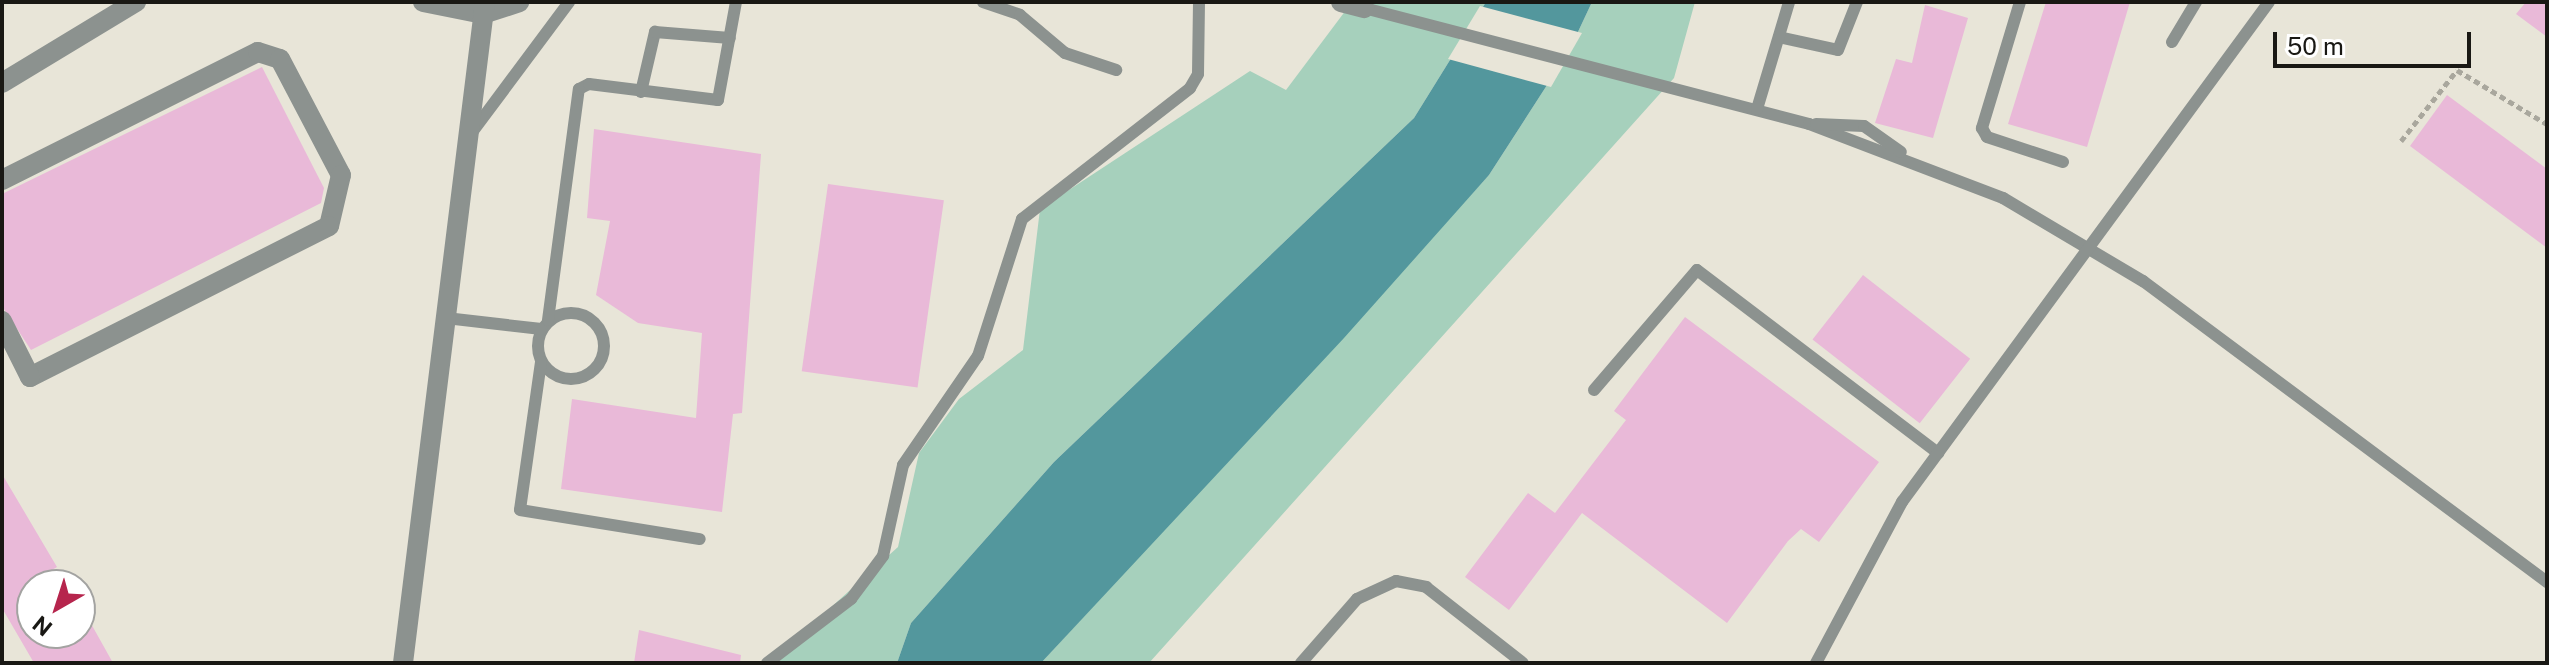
<!DOCTYPE html>
<html>
<head>
<meta charset="utf-8">
<style>
	body { margin:0 }
	#map { position:relative; width:2549px; height:665px; overflow:hidden; background:#e8e5d8; font-family:"Public Sans",sans-serif }
	div>[style] { position:absolute }
	.green>* { inset:0; background:#a6d0bc }
	.water>* { inset:0; background:#53979d }
	.pier>* { inset:0; background:#e8e5d8 }
	.building>* { inset:0; background:#e9b9d8; transform-origin:0 0 }
	.path>* { height:5px; margin-top:-2.5px; transform-origin:0; background:repeating-linear-gradient(90deg,#a9a79d 0 6px,transparent 0 10px) }
	.lane>* { height:12px; margin:-6px; padding:0 6px; transform-origin:6px; border-radius:6px; background:#8c928f }
	.lane>.ring { margin:-6px; padding:0; box-sizing:content-box; background:none; border:12px solid #8c928f; border-radius:50% }
	.street>* { height:20px; margin:-10px; padding:0 10px; transform-origin:10px; border-radius:10px; background:#8c928f }
	span { translate:-50% -50%; white-space:nowrap; text-align:center; line-height:1.15; -webkit-text-stroke:8px #fff; paint-order:stroke }
	.frame { position:absolute; inset:0; border:4px solid #191814; pointer-events:none }
	.north { position:absolute; left:16px; top:569px; width:80px; height:80px; box-sizing:border-box; background:#fff; border:2px solid #a3a3a1; border-radius:50%; rotate:219deg; font-size:22px; font-weight:700; line-height:32px; text-align:center; color:#191814 }
	.north::after { content:''; display:block; margin:auto; width:28px; height:36px; background:#b6254d; clip-path:polygon(50% 0,100% 100%,50% 72%,0 100%) }
	.scale { position:absolute; left:2273px; top:32px; width:198px; height:36px; box-sizing:border-box; border:4px solid #191814; border-top:0; padding-left:10px; font-size:24px; line-height:28px; white-space:nowrap; color:#191814; -webkit-text-stroke:6px #fff; paint-order:stroke }
</style>
</head>
<body>
<div id="map">
	<div class="green">
		<i style="clip-path:polygon(1352px 2px,1486px 2px,1414px 118px,1054px 462px,911px 623px,897px 663px,769px 663px,898px 547px,919px 453px,959px 399px,1023px 350px,1040px 209px,1250px 71px,1286px 90px)"></i>
		<i style="clip-path:polygon(1592px 2px,1695px 2px,1674px 78px,1149px 663px,1041px 663px,1489px 175px,1569px 51px)"></i>
	</div>
	<div class="water">
		<i style="clip-path:polygon(1486px 2px,1592px 2px,1569px 51px,1489px 175px,1344px 338px,1041px 663px,897px 663px,911px 623px,1054px 462px,1414px 118px)"></i>
	</div>
	<div class="pier">
		<i style="clip-path:polygon(1480px 6px,1582px 33px,1551px 87px,1448px 59px)"></i>
	</div>
	<div class="building">
		<i style="clip-path:polygon(2046px 2px,2130px 2px,2087px 147px,2008px 124px)"></i>
		<i style="clip-path:polygon(2526px 2px,2547px 2px,2547px 37px,2516px 14px)"></i>
		<i style="clip-path:polygon(1925px 5px,1968px 18px,1933px 138px,1875px 123px,1896px 59px,1912px 63px)"></i>
		<i style="clip-path:polygon(262px 67px,324px 188px,321px 203px,31px 350px,2px 306px,2px 194px)"></i>
		<i style="clip-path:polygon(2447px 95px,2547px 169px,2547px 248px,2410px 146px)"></i>
		<i style="clip-path:polygon(594px 129px,761px 154px,742px 413px,733px 414px,722px 512px,561px 489px,572px 399px,696px 418px,702px 333px,638px 323px,596px 295px,610px 221px,587px 218px)"></i>
		<i style="left:828px;top:184px;width:117px;height:189px;rotate:8deg"></i>
		<i style="left:1863px;top:275px;width:136px;height:82px;rotate:38deg"></i>
		<i style="clip-path:polygon(1685px 317px,1879px 462px,1819px 542px,1801px 529px,1788px 541px,1727px 623px,1582px 513px,1509px 610px,1465px 577px,1528px 493px,1555px 513px,1626px 420px,1614px 411px)"></i>
		<i style="clip-path:polygon(2px 474px,57px 567px,32px 582px,32px 633px,80px 633px,80px 604px,113px 663px,34px 663px,2px 608px)"></i>
		<i style="clip-path:polygon(639px 630px,741px 655px,740px 663px,634px 663px)"></i>
	</div>
	<div class="path">
		<i style="left:2401px;top:141px;width:90px;rotate:-51.7deg"></i>
		<i style="left:2457px;top:70px;width:105px;rotate:31deg"></i>
	</div>
	<div class="lane">
		<i style="left:983px;top:2px;width:39px;rotate:19deg"></i>
		<i style="left:1020px;top:15px;width:59px;rotate:40.2deg"></i>
		<i style="left:1065px;top:53px;width:54px;rotate:18.4deg"></i>
		<i style="left:2020px;top:2px;width:132px;rotate:106.8deg"></i>
		<i style="left:1982px;top:128px;width:10px;rotate:61deg"></i>
		<i style="left:1987px;top:137px;width:80px;rotate:18.2deg"></i>
		<i style="left:1364px;top:8px;width:460px;rotate:14.6deg"></i>
		<i style="left:1809px;top:124px;width:208px;rotate:20.9deg"></i>
		<i style="left:2003px;top:198px;width:163px;rotate:30.7deg"></i>
		<i style="left:2143px;top:281px;width:504px;rotate:36.69deg"></i>
		<i style="left:1779px;top:37px;width:60px;rotate:12.4deg"></i>
		<i style="left:1838px;top:50px;width:52px;rotate:-68.4deg"></i>
		<i style="left:2172px;top:42px;width:47px;rotate:-59deg"></i>
		<i style="left:641px;top:92px;width:62px;rotate:-76.9deg"></i>
		<i style="left:655px;top:32px;width:75px;rotate:4.6deg"></i>
		<i style="left:1757px;top:109px;width:112px;rotate:-73.3deg"></i>
		<i style="left:1816px;top:124px;width:48px;rotate:2.4deg"></i>
		<i style="left:1864px;top:126px;width:45px;rotate:35.1deg"></i>
		<i style="left:470px;top:135px;width:166px;rotate:-53.3deg"></i>
		<i class="ring" style="left:538px;top:313px;width:54px;height:54px"></i>
		<i style="left:446px;top:318px;width:96px;rotate:6.6deg"></i>
		<i style="left:548px;top:320px;width:233px;rotate:-82.4deg"></i>
		<i style="left:579px;top:89px;width:11px;rotate:-27deg"></i>
		<i style="left:589px;top:84px;width:130px;rotate:7.1deg"></i>
		<i style="left:718px;top:100px;width:100px;rotate:-79.6deg"></i>
		<i style="left:541px;top:362px;width:149px;rotate:98.1deg"></i>
		<i style="left:520px;top:510px;width:182px;rotate:9.2deg"></i>
		<i style="left:1594px;top:390px;width:158px;rotate:-49.4deg"></i>
		<i style="left:1697px;top:270px;width:303px;rotate:37.2deg"></i>
		<i style="left:767px;top:663px;width:106px;rotate:-37.3deg"></i>
		<i style="left:851px;top:599px;width:54px;rotate:-53.3deg"></i>
		<i style="left:883px;top:556px;width:93px;rotate:-77.6deg"></i>
		<i style="left:903px;top:465px;width:132px;rotate:-55.5deg"></i>
		<i style="left:978px;top:356px;width:144px;rotate:-72.2deg"></i>
		<i style="left:1022px;top:219px;width:213px;rotate:-37.9deg"></i>
		<i style="left:1190px;top:88px;width:16px;rotate:-60deg"></i>
		<i style="left:1198px;top:74px;width:72px;rotate:-89.2deg"></i>
		<i style="left:1301px;top:663px;width:85px;rotate:-48.8deg"></i>
		<i style="left:1357px;top:599px;width:43px;rotate:-24.8deg"></i>
		<i style="left:1396px;top:581px;width:31px;rotate:11deg"></i>
		<i style="left:1426px;top:587px;width:123px;rotate:38.1deg"></i>
		<i style="left:1816px;top:663px;width:183px;rotate:-61.9deg"></i>
		<i style="left:1902px;top:502px;width:620px;rotate:-53.72deg"></i>
	</div>
	<div class="street">
		<i style="left:423px;top:2px;width:61px;rotate:11.3deg"></i>
		<i style="left:483px;top:14px;width:38px;rotate:-18deg"></i>
		<i style="left:1341px;top:2px;width:24px;rotate:15deg"></i>
		<i style="left:2px;top:83px;width:157px;rotate:-31.2deg"></i>
		<i style="left:2px;top:180px;width:286px;rotate:-26.6deg"></i>
		<i style="left:258px;top:52px;width:23px;rotate:18deg"></i>
		<i style="left:280px;top:59px;width:131px;rotate:62.3deg"></i>
		<i style="left:341px;top:175px;width:52px;rotate:103.2deg"></i>
		<i style="left:329px;top:226px;width:335px;rotate:153.2deg"></i>
		<i style="left:30px;top:377px;width:63px;rotate:-116.6deg"></i>
		<i style="left:403px;top:663px;width:666px;rotate:-82.93deg"></i>
	</div>
	<div class="frame"></div>
	<div class="north">N</div>
	<div class="scale">50 m</div>
</div>
</body>
</html>
